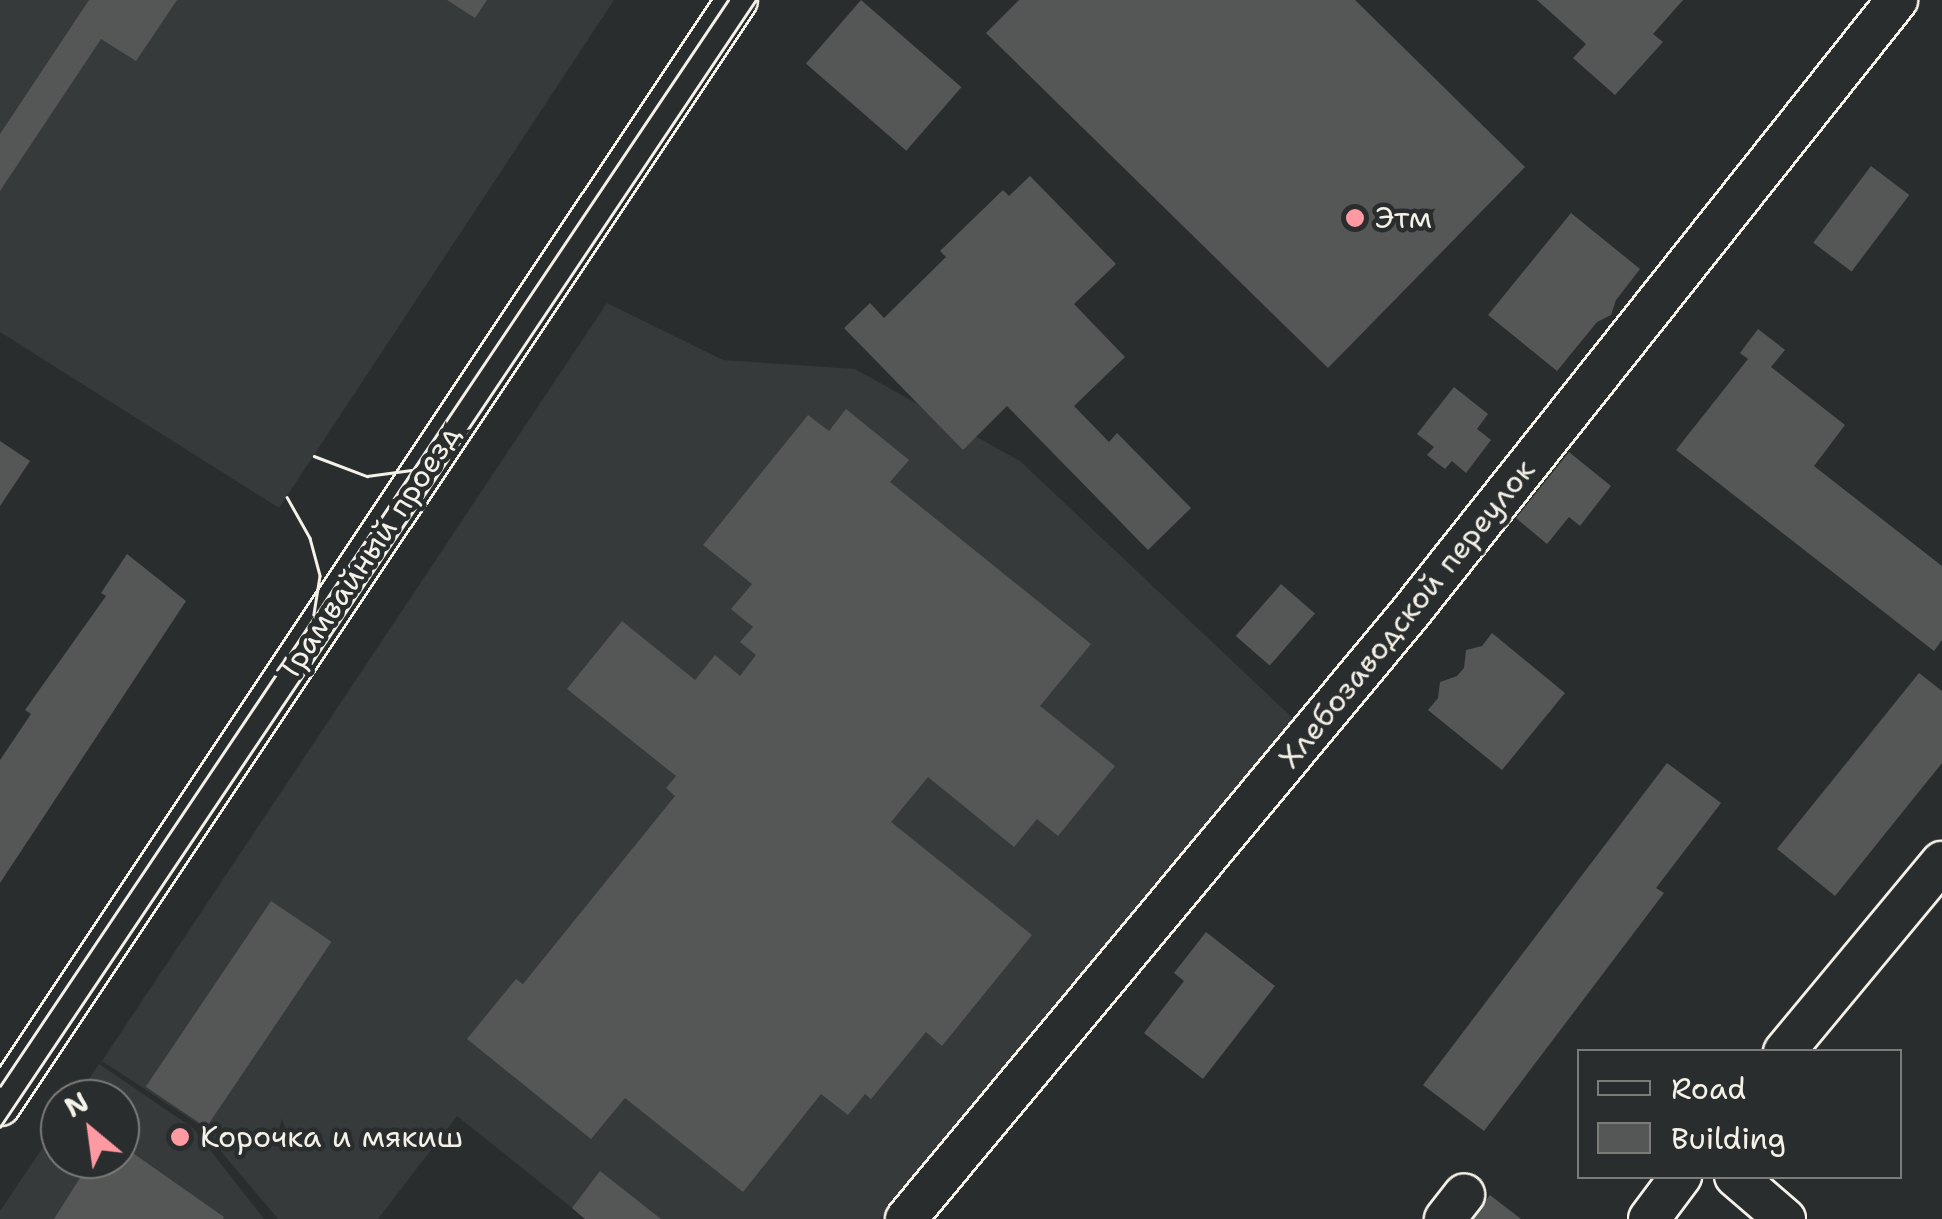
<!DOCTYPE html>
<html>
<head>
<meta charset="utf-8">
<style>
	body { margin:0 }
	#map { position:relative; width:1942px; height:1219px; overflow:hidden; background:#2a2d2e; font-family:"Shantell Sans",sans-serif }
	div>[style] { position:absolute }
	.built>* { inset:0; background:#373a3a }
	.building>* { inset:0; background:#555756; transform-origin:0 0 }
	.roads { filter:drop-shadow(2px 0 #f4f1e8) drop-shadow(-2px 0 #f4f1e8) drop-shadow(0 2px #f4f1e8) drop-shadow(0 -2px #f4f1e8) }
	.minor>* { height:40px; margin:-20px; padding:0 20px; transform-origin:20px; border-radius:20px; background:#2a2d2e }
	.tram>* { height:2.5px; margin:-1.25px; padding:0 1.25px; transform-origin:1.25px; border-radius:1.25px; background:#f4f1e8 }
	.dots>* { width:28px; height:28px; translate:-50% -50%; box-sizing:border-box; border:5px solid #2a2d2e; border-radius:50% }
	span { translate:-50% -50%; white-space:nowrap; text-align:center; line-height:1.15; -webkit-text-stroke:9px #2a2d2e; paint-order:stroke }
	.poi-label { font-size:30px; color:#f4f1e8 }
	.left { translate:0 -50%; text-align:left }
	.street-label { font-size:30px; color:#f4f1e8 }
	.legend { position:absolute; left:1577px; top:1049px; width:325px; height:130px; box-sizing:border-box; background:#2a2d2e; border:2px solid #7b7b78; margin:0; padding:12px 18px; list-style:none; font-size:30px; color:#f4f1e8 }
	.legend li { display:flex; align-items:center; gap:20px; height:50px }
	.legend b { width:50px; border:2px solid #7b7b78 }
	.north { position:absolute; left:40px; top:1079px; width:100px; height:100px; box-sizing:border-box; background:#2a2d2e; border:2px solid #7b7b78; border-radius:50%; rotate:331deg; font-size:28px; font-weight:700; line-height:40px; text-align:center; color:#f4f1e8 }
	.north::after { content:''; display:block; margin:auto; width:35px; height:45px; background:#ff9aa2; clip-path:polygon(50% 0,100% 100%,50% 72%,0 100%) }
</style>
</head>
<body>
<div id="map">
	<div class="built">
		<i style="clip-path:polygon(0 0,614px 0,279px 508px,0 332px)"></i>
		<i style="clip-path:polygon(607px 303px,723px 360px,855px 369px,1020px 461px,1299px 724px,880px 1219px,586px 1219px,457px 1116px,378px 1219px,278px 1219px,198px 1124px,102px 1061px)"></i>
		<i style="clip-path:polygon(99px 1064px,193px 1128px,264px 1219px,0 1219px,0 1211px,60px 1122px,60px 1159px,120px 1159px,120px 1099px,76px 1099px)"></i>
	</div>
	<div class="building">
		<i style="clip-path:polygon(89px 0,177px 0,136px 61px,101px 39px,0 191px,0 134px)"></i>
		<i style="clip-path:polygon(447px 0,487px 0,475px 18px)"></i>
		<i style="left:861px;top:0;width:133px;height:84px;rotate:41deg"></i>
		<i style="clip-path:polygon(1019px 0,1355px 0,1525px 167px,1328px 368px,986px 33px)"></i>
		<i style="clip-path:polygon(1537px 0,1683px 0,1653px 34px,1663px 42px,1615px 95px,1573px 58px,1586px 44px)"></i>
		<i style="left:1871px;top:166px;width:48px;height:96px;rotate:37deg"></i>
		<i style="clip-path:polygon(1030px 176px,1116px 264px,1074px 304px,1125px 357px,1074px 406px,1109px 442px,1117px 433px,1191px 508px,1148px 550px,1007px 406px,963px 450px,844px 328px,870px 303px,884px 318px,946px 257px,940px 251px,1003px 190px,1009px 196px)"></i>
		<i style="clip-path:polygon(1571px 213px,1640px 269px,1616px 300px,1611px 315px,1597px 322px,1557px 371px,1488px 315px)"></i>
		<i style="clip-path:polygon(1758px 329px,1785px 350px,1771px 367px,1845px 425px,1814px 466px,1942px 566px,1942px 640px,1934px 651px,1676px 450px,1748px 359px,1740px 353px)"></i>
		<i style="clip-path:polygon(1454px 387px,1488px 414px,1477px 429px,1491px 440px,1466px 473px,1452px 461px,1445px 469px,1427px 455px,1434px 447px,1417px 434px)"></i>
		<i style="clip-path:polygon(846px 409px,909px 460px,890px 482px,1091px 644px,1040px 706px,1115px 766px,1058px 836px,1037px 819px,1014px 847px,928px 777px,891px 822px,1032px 935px,942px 1046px,926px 1032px,871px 1099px,865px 1094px,848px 1115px,821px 1094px,743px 1192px,625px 1098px,591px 1139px,467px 1039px,516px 979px,523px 984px,675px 796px,666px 788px,676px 776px,567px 689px,622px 621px,695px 680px,715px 655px,740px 676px,756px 655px,740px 642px,753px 627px,731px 609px,752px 584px,703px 545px,808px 415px,829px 431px)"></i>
		<i style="clip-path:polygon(0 441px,30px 461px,0 506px)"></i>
		<i style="clip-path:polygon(1569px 452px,1611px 486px,1580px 526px,1569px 517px,1547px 544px,1516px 518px)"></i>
		<i style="clip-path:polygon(127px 554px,186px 601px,0 883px,0 760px,31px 714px,25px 710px,106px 596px,101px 593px)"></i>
		<i style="left:1281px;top:584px;width:45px;height:69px;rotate:41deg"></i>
		<i style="clip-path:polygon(1492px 633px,1565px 693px,1502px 770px,1428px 710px,1438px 698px,1440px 682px,1457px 676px,1464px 668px,1466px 650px,1482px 646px)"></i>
		<i style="clip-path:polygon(1919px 673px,1942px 691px,1942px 763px,1835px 896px,1777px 849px)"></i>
		<i style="clip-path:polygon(1667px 763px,1721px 803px,1656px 888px,1664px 893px,1484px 1131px,1423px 1085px)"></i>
		<i style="left:271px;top:901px;width:73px;height:224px;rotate:34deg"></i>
		<i style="clip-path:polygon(1206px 932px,1275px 986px,1203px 1079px,1144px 1033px,1184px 981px,1174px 973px)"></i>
		<i style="clip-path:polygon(120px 1144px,224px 1217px,223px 1219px,54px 1219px,92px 1159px,120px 1159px)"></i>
		<i style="clip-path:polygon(600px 1171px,661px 1219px,585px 1219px,572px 1208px)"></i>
		<i style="clip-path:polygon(1490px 1195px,1521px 1219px,1471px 1219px)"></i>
	</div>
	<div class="roads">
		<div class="minor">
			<i style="left:1784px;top:1052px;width:247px;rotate:-50.3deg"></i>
			<i style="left:0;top:1105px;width:1328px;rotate:-56.3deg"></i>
			<i style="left:1735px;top:1176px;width:66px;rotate:40.7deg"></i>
			<i style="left:906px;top:1219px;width:788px;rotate:-50.25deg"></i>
			<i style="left:1410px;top:613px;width:783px;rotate:-51.53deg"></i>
			<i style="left:1445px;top:1219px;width:31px;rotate:-52deg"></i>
			<i style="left:1649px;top:1219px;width:54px;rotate:-53.3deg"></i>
		</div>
	</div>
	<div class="tram">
		<i style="left:314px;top:456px;width:57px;rotate:20.7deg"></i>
		<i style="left:367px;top:476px;width:52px;rotate:-7.7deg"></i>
		<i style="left:287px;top:497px;width:47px;rotate:60.7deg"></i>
		<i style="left:310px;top:538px;width:39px;rotate:75deg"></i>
		<i style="left:320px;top:576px;width:39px;rotate:99deg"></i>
		<i style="left:0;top:1086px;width:1307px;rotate:-56.16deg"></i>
		<i style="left:0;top:1127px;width:1357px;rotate:-56.15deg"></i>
	</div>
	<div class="dots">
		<i style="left:1355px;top:218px;background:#ff9aa2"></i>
		<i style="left:180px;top:1137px;background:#ff9aa2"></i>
	</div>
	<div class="poi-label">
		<span class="left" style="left:1375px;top:218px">Этм</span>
		<span class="left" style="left:200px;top:1137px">Корочка и мякиш</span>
	</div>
	<div class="street-label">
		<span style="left:369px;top:553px;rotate:-56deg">Трамвайный проезд</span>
		<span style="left:1407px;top:614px;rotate:-51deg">Хлебозаводской переулок</span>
	</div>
	<ul class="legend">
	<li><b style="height:12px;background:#2a2d2e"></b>Road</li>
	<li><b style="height:28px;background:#555756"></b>Building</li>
	</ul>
	<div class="north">N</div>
</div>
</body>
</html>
